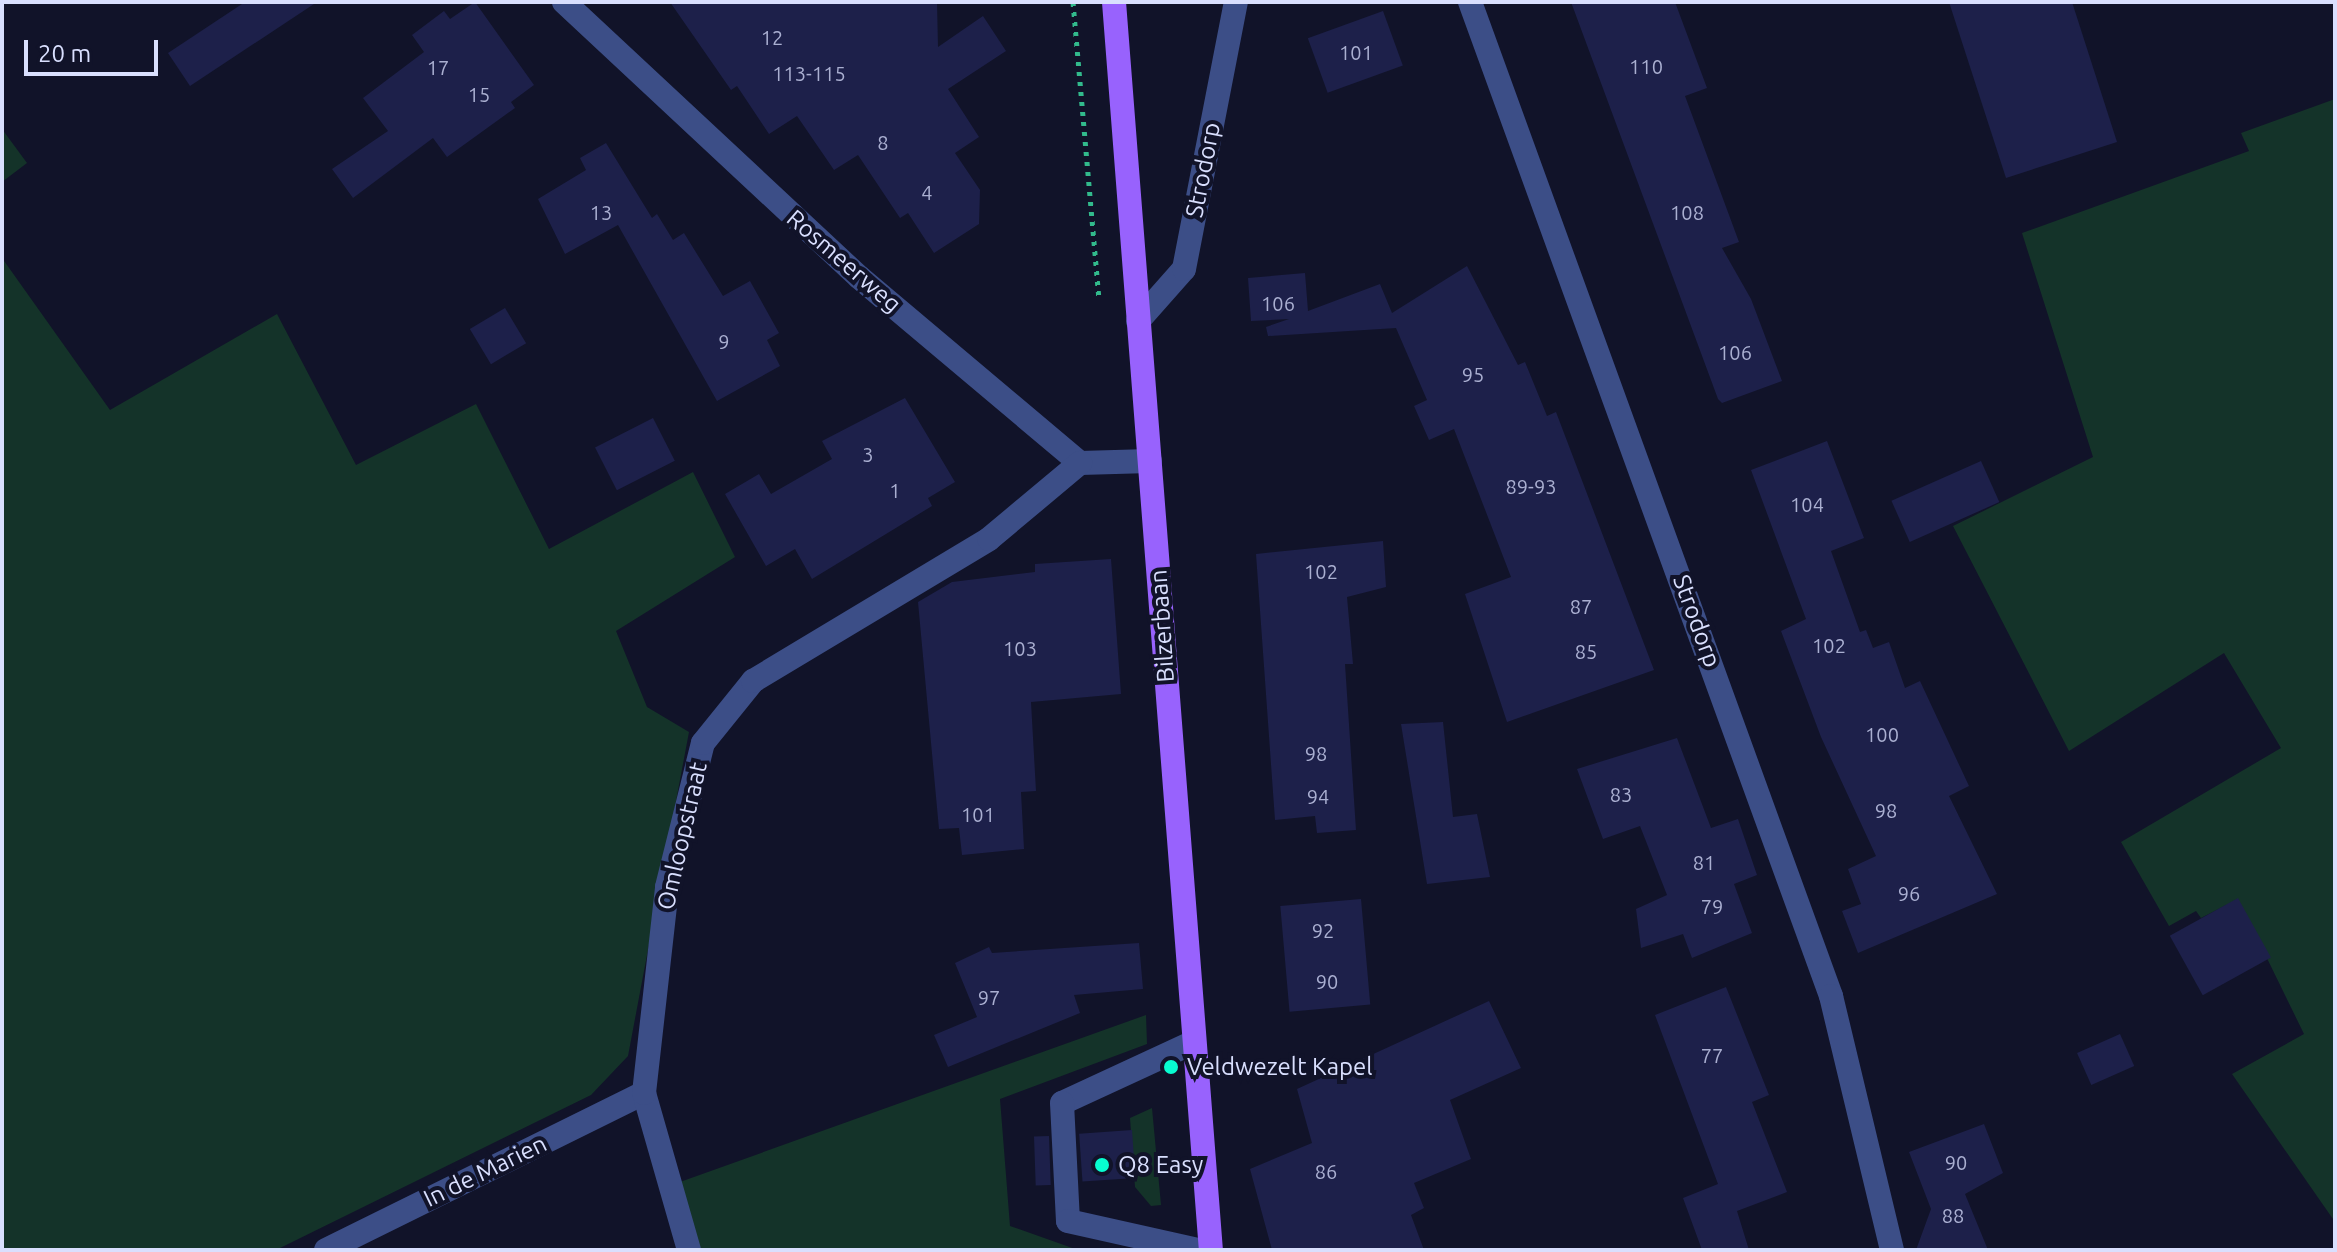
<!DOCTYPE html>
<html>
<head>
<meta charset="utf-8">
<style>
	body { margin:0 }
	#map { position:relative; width:2337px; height:1252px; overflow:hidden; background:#111329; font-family:Ubuntu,sans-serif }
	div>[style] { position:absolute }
	.green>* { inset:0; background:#143329 }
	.building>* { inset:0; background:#1d204a; transform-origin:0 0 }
	.path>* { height:5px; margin-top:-2.5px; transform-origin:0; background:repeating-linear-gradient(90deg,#32ba8c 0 4px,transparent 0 10px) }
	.minor>* { height:24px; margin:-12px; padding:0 12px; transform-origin:12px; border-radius:12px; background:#3c4e87 }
	.major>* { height:24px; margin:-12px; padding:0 12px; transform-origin:12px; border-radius:12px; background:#9862fd }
	.dots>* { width:22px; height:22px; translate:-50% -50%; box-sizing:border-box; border:4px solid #111329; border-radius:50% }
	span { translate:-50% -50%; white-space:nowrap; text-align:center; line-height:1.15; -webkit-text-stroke:8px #111329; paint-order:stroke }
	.number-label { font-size:20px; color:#aaafd1 }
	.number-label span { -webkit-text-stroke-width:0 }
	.street-label { font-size:24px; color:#d9dffe }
	.poi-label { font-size:24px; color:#d9dffe }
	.left { translate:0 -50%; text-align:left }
	.frame { position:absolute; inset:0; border:4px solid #d9dffe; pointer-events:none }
	.scale { position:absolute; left:24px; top:40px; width:134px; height:36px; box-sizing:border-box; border:4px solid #d9dffe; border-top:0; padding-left:10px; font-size:24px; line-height:28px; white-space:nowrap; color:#d9dffe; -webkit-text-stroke:6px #111329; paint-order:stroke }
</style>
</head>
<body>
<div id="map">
	<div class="green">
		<i style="clip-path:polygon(2335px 99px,2335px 1222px,2232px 1074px,2304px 1034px,2238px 899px,2201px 918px,2196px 911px,2169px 926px,2121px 842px,2281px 748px,2224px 653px,2069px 751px,1953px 526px,2093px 457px,2022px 233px,2249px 151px,2241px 133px)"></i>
		<i style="clip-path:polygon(2px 129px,27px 163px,2px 182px)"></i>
		<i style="clip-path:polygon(2px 258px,110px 410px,277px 314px,356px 465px,476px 404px,549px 549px,693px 472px,735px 557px,616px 631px,647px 707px,689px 732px,628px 1056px,591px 1095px,276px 1250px,2px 1250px)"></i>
		<i style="clip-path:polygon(1146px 1015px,1147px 1044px,1000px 1099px,1010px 1226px,1078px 1250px,701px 1250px,680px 1182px)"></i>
		<i style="clip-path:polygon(1152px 1108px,1161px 1205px,1151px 1206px,1135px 1187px,1130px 1118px)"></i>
	</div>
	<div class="building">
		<i style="clip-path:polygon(245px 2px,317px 2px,190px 86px,168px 53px)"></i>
		<i style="clip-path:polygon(475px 2px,534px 85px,511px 102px,515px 108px,447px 157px,433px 138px,353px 198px,332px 169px,388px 131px,363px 98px,424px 52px,412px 35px,444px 11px,450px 19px)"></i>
		<i style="clip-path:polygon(670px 2px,937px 2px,938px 47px,983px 16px,1006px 51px,948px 89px,979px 137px,955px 153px,980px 190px,979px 224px,934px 253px,908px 213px,900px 218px,858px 155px,834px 170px,797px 116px,769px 134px,737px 86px,731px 90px)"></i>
		<i style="clip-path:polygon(1571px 2px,1675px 2px,1707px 88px,1685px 96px,1739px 242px,1722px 248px,1751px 299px,1782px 381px,1722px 403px,1718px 399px)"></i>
		<i style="clip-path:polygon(1949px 2px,2072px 2px,2117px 142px,2006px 178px)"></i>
		<i style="left:1383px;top:11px;width:58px;height:80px;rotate:70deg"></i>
		<i style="clip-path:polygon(606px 143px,652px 218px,657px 214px,673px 240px,684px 233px,723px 296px,750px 281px,779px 333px,767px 340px,780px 366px,717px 401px,618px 225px,565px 254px,538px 199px,586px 170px,580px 158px)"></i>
		<i style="clip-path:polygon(1467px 266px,1518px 365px,1525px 362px,1547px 416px,1556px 412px,1654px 670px,1507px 722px,1465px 594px,1511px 577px,1454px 429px,1429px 440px,1414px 406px,1427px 400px,1396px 328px,1268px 336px,1266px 327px,1289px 319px,1251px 321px,1248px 278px,1305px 273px,1308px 311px,1380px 284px,1392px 313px)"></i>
		<i style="left:505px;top:308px;width:41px;height:41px;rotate:59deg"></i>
		<i style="clip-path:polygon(905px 398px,955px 482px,928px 498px,932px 506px,812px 579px,795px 549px,766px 566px,725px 494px,759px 474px,771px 494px,832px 459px,822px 441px)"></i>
		<i style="left:653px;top:418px;width:48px;height:65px;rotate:63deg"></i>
		<i style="clip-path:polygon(1827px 441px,1864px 538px,1831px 551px,1860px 632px,1866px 630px,1873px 648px,1889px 642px,1905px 688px,1920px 681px,1969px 786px,1949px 796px,1997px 894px,1858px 953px,1842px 911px,1861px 904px,1848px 869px,1876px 856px,1821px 737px,1781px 631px,1806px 619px,1751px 470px)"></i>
		<i style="left:1981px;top:461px;width:45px;height:98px;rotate:66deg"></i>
		<i style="clip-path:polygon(1383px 541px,1386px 587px,1347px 597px,1353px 664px,1345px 664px,1356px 830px,1317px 833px,1315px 816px,1275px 820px,1256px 554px)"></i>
		<i style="clip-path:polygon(1111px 559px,1121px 694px,1031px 702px,1036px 791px,1021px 792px,1024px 849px,962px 855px,959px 828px,939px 829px,918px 602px,952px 582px,1035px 572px,1035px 564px)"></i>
		<i style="clip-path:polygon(1443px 722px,1453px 817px,1477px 814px,1490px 877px,1427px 884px,1401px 724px)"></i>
		<i style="clip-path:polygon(1677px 738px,1711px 828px,1738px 819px,1757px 875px,1734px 884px,1752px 933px,1692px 958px,1683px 934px,1641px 948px,1636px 909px,1667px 895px,1640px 826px,1603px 839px,1577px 769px)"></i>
		<i style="left:2238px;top:898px;width:68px;height:78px;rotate:61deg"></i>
		<i style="left:1361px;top:899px;width:106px;height:81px;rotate:85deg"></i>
		<i style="clip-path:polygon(1139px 943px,1143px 989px,1074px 995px,1080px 1013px,948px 1067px,934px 1035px,977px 1017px,955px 963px,989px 947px,992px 953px)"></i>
		<i style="clip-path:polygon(1726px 987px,1769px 1095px,1752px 1102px,1787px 1192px,1737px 1211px,1749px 1250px,1702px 1250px,1683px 1198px,1718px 1184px,1655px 1015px)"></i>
		<i style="clip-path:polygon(1489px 1001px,1521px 1068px,1450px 1100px,1471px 1159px,1414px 1183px,1424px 1208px,1411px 1215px,1424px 1250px,1272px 1250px,1250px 1169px,1312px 1143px,1297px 1089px)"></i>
		<i style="left:2120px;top:1034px;width:35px;height:47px;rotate:66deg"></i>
		<i style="clip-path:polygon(1984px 1124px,2003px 1173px,1965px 1194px,1988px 1250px,1916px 1250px,1931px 1209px,1909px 1152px)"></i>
		<i style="left:1132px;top:1130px;width:48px;height:53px;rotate:86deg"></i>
		<i style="left:1049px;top:1136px;width:49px;height:15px;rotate:88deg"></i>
	</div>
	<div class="path">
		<i style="left:1073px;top:2px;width:299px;rotate:85deg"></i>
	</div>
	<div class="minor">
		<i style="left:564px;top:2px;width:403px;rotate:43deg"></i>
		<i style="left:859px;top:277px;width:289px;rotate:40.1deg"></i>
		<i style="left:1080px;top:463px;width:70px;rotate:-1.6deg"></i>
		<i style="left:1470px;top:2px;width:1058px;rotate:70.04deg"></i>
		<i style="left:1831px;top:996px;width:261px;rotate:76.5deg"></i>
		<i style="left:1138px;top:321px;width:69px;rotate:-48.5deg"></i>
		<i style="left:1184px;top:269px;width:272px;rotate:-79deg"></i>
		<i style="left:1194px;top:1042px;width:145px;rotate:155.2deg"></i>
		<i style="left:1062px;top:1103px;width:118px;rotate:87.1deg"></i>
		<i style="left:1068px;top:1221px;width:133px;rotate:12.6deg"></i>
		<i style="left:326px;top:1250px;width:355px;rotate:-26.3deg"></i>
		<i style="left:689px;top:1250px;width:163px;rotate:-106deg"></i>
		<i style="left:644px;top:1093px;width:207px;rotate:-83.6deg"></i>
		<i style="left:667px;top:887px;width:148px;rotate:-76deg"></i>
		<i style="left:703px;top:743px;width:80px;rotate:-51.1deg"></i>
		<i style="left:753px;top:681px;width:275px;rotate:-31deg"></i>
		<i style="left:989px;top:539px;width:119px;rotate:-39.9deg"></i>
	</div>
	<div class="major">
		<i style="left:1114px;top:2px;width:1252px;rotate:85.56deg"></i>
	</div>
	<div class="dots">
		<i style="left:1171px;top:1067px;background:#08fcd1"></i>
		<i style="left:1102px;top:1165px;background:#08fcd1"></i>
	</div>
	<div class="number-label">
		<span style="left:772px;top:37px">12</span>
		<span style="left:1356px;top:52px">101</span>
		<span style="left:1646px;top:66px">110</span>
		<span style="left:438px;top:67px">17</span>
		<span style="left:809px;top:73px">113-115</span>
		<span style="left:479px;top:94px">15</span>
		<span style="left:883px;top:142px">8</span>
		<span style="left:927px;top:192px">4</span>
		<span style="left:601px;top:212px">13</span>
		<span style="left:1687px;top:212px">108</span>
		<span style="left:1278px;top:303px">106</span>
		<span style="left:724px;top:341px">9</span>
		<span style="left:1735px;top:352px">106</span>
		<span style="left:1473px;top:374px">95</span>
		<span style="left:868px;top:454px">3</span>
		<span style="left:1531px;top:486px">89-93</span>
		<span style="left:895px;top:490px">1</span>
		<span style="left:1807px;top:504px">104</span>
		<span style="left:1321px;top:571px">102</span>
		<span style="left:1581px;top:606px">87</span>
		<span style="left:1829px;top:645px">102</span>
		<span style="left:1020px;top:648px">103</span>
		<span style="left:1586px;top:651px">85</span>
		<span style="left:1882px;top:734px">100</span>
		<span style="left:1316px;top:753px">98</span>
		<span style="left:1621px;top:794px">83</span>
		<span style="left:1318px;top:796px">94</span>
		<span style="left:1886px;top:810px">98</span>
		<span style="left:978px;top:814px">101</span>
		<span style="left:1704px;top:862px">81</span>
		<span style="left:1909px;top:893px">96</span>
		<span style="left:1712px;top:906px">79</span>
		<span style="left:1323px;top:930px">92</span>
		<span style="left:1327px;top:981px">90</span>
		<span style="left:989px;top:997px">97</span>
		<span style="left:1712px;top:1055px">77</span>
		<span style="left:1956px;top:1162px">90</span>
		<span style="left:1326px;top:1171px">86</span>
		<span style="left:1953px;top:1215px">88</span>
	</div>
	<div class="street-label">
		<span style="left:1203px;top:170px;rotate:-79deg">Strodorp</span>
		<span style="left:844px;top:261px;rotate:41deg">Rosmeerweg</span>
		<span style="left:1697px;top:621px;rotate:70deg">Strodorp</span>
		<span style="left:1162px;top:626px;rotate:-94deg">Bilzerbaan</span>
		<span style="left:682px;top:836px;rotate:-77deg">Omloopstraat</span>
		<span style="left:485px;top:1171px;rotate:-26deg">In de Marien</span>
	</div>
	<div class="poi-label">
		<span class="left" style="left:1187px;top:1067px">Veldwezelt Kapel</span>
		<span class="left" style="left:1118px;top:1165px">Q8 Easy</span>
	</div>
	<div class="frame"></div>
	<div class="scale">20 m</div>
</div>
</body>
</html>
